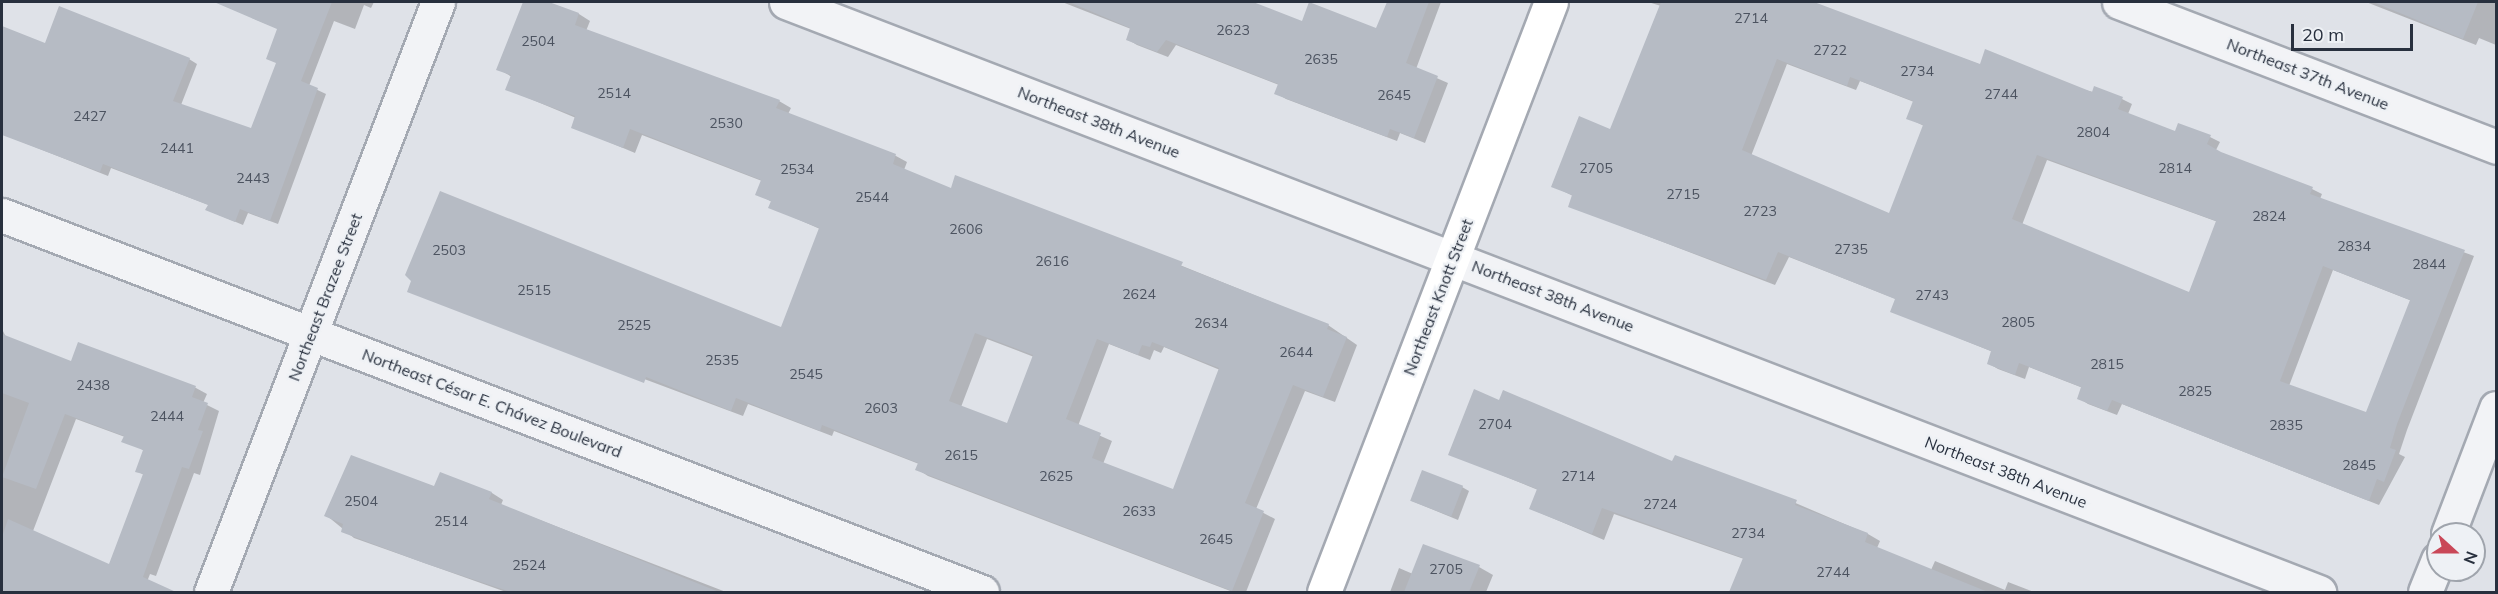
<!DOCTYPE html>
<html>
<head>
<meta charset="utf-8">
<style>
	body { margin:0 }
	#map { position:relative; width:2498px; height:594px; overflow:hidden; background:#dfe2e8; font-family:Mulish,sans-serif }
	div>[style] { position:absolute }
	.shadow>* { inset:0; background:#0003 }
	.building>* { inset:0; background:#b6bbc4; transform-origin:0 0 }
	.roads { filter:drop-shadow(2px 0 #a4a9b2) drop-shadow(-2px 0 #a4a9b2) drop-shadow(0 2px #a4a9b2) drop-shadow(0 -2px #a4a9b2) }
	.street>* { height:33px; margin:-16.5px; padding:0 16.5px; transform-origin:16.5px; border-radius:16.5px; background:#f2f3f6 }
	.secondary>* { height:33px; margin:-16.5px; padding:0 16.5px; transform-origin:16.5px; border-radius:16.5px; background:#fff }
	span { translate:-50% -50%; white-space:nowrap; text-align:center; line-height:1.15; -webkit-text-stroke:4.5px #eef1f5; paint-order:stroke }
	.number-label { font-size:14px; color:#4c5360 }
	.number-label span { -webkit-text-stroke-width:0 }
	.street-label { font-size:16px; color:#28303e }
	.frame { position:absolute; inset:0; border:3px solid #28303e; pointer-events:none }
	.north { position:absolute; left:2426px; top:522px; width:60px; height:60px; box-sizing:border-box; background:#eef1f5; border:2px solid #9fa4ac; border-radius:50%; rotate:111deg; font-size:16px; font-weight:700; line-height:24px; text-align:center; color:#28303e }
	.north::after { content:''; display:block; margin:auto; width:21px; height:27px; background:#c94858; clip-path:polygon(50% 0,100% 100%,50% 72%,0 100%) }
	.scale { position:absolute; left:2291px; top:24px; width:122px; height:27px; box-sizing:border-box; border:3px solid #28303e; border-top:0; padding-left:8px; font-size:18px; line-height:21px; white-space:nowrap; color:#28303e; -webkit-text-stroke:4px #eef1f5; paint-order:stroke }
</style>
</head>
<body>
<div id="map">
	<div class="shadow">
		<i style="clip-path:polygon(258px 2px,374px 2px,371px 8px,364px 5px,355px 29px,334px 21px,309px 86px,326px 94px,278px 224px,248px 213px,243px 225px,207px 210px,209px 205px,111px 168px,108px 176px,2px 134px,2px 28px,46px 45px,189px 59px,197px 64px,181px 105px,251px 130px,277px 63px,279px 29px,252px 18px)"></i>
		<i style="clip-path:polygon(evenodd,524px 2px,545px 2px,579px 14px,590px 21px,586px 31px,779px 101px,791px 108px,788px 114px,896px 156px,907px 162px,904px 170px,951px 190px,1039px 208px,1328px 325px,1357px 345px,1335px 402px,1305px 391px,1256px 509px,1275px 519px,1246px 592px,1233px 592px,928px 476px,917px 469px,919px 464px,834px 431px,832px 436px,748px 404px,743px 416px,409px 291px,782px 329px,820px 229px,770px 207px,772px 202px,757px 194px,762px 181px,642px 135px,635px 153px,573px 127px,576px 118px,507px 89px,512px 77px,498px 69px,524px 2px,987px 339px,1034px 357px,1008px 425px,961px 407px,987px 339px,524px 2px,1109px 344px,1150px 360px,1154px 350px,1161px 353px,1164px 347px,1220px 370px,1174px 491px,1103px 464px,1112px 441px,1078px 426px,1109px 344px)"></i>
		<i style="clip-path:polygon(1062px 2px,1249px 2px,1303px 23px,1377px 30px,1388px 2px,1441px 2px,1416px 69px,1448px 83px,1425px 143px,1400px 133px,1397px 141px,1286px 99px,1276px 93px,1279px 85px,1176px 45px,1168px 57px,1137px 45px,1127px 39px,1131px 29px)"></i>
		<i style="clip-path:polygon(evenodd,1648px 2px,1811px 2px,1981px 65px,2122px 99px,2132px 104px,2128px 114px,2176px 133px,2179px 125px,2210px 137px,2220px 142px,2216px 150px,2222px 154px,2312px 189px,2322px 194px,2320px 199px,2474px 256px,2407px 430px,2399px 454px,2405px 457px,2379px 505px,2122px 404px,2117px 415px,2088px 404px,2079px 398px,2083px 388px,2029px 367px,2025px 379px,1998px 369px,1988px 363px,1993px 352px,1892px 311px,1896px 299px,1789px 257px,1775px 285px,1569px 206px,1573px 196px,1553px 186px,1611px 131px,1661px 6px,1648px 2px,1787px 64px,1856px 90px,1860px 81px,1914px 102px,1908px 118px,1924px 126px,1890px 215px,1751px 156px,1787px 64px,1648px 2px,2047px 160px,2218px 222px,2190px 294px,2022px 225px,2047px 160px,1648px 2px,2333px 270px,2412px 301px,2367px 414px,2289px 386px,2333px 270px)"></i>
		<i style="clip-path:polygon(2366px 2px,2496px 2px,2496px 45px,2479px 38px,2476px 45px)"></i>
		<i style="clip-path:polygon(evenodd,2px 329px,6px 337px,72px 363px,79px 344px,196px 388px,207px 394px,203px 403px,219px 411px,200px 475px,194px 473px,156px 576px,150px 574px,143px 592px,2px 592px,2px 329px,76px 419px,125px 437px,144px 451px,137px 471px,144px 475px,109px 566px,33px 531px,76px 419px)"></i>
		<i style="clip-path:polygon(1450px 454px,1673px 463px,1751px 484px,1868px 534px,1880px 541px,1877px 548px,1931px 570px,1935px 561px,2005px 590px,2008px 582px,2034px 592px,1731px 592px,1744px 559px,1614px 514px,1604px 540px,1531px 509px,1538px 490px)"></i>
		<i style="clip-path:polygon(441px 474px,492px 493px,503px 500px,501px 505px,726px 592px,506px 592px,354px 538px,326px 515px,435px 488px)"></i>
		<i style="clip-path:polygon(1462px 487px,1469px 491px,1458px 520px,1412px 501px)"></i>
		<i style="clip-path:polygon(1479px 567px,1493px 575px,1486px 592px,1390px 592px,1399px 568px,1413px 574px)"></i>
	</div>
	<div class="building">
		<i style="clip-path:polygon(214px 2px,332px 2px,301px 81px,318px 88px,270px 221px,240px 209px,235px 222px,205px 210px,208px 205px,103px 164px,100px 172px,2px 135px,2px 26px,45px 43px,59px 6px,190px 58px,173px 101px,251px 128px,276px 63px,266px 59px,277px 29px)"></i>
		<i style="clip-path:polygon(evenodd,523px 2px,549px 2px,579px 13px,575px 25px,780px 100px,776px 108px,896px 154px,893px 164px,951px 188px,955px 175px,1183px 262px,1181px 266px,1329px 324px,1327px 329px,1347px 337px,1323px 397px,1293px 385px,1245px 503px,1264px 511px,1232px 591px,915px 470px,918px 463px,822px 425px,820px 431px,736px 398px,731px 411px,646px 377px,644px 383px,407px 292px,411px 281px,405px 275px,440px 191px,781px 327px,819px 228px,768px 208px,771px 201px,755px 195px,761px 180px,630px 129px,623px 148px,571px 128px,575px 116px,505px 90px,511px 75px,496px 70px,523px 2px,975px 333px,1033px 355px,1007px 423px,949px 401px,975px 333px,523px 2px,1097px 339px,1138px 355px,1142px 345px,1150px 347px,1152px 342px,1219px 368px,1173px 489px,1092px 458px,1101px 433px,1066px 419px,1097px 339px)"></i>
		<i style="clip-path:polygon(1069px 2px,1253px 2px,1302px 21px,1309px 2px,1376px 28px,1387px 2px,1429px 2px,1406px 63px,1438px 76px,1414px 138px,1390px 129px,1387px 137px,1274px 94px,1278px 84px,1166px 40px,1157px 52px,1126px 40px,1130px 28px)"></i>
		<i style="clip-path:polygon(evenodd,1661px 2px,1814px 2px,1980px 64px,1985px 49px,2092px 92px,2094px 86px,2123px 97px,2118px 109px,2175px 131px,2178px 123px,2211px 135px,2207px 144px,2221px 152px,2313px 187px,2310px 194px,2465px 250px,2397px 424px,2390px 448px,2396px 450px,2384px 482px,2377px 479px,2369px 501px,2112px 400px,2107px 411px,2077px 399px,2081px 387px,2019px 363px,2015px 375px,1987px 364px,1991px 351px,1890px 312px,1895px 299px,1778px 252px,1766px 280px,1568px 207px,1572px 195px,1551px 187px,1579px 116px,1610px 129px,1661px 2px,1777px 59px,1847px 86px,1850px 77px,1913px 101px,1906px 119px,1923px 125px,1889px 213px,1742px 150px,1777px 59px,1661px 2px,2037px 155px,2216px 221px,2189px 292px,2012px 219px,2037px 155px,1661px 2px,2323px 266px,2410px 300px,2366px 412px,2280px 381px,2323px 266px)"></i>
		<i style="clip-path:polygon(2373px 2px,2478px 2px,2463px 39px)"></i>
		<i style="clip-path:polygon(2px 334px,71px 361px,78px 342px,196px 386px,192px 397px,208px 403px,198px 430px,203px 431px,189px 469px,182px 467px,143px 577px,176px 592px,2px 592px,2px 537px,8px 519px,109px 564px,143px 474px,135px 472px,143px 450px,121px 442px,124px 436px,65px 414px,36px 489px,2px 477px,29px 403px,2px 393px)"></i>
		<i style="clip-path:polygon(1474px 389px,1499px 400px,1503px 390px,1672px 461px,1675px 455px,1797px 500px,1795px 505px,1868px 533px,1865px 542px,1988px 592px,1729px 592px,1743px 558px,1602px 508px,1592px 534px,1529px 509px,1537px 489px,1448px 455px)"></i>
		<i style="clip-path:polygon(351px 455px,434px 486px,440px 472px,492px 492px,489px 499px,719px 592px,511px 592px,424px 563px,341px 532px,343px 524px,324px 516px)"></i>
		<i style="left:1422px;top:470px;width:44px;height:33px;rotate:21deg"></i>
		<i style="clip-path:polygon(1423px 544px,1480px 565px,1469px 592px,1404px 592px)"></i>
	</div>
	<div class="roads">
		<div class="street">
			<i style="left:786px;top:2px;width:1643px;rotate:21.05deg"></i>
			<i style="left:2119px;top:2px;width:404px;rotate:21deg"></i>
			<i style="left:2px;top:215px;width:1050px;rotate:21.04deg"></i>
			<i style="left:2448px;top:534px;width:135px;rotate:-69.1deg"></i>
			<i style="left:211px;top:592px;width:632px;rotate:-68.96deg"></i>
			<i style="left:2425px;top:592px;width:35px;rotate:-68deg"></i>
		</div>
		<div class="secondary">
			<i style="left:1324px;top:592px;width:632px;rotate:-68.96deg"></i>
		</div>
	</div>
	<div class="number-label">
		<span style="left:1751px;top:18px">2714</span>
		<span style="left:1233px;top:30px">2623</span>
		<span style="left:538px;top:41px">2504</span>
		<span style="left:1830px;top:50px">2722</span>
		<span style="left:1321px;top:59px">2635</span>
		<span style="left:1917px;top:71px">2734</span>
		<span style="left:614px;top:93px">2514</span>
		<span style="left:2001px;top:94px">2744</span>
		<span style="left:1394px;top:95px">2645</span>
		<span style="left:90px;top:116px">2427</span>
		<span style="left:726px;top:123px">2530</span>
		<span style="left:2093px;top:132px">2804</span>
		<span style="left:177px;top:148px">2441</span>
		<span style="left:1596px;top:168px">2705</span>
		<span style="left:2175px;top:168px">2814</span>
		<span style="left:797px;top:169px">2534</span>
		<span style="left:253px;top:178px">2443</span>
		<span style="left:1683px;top:194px">2715</span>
		<span style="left:872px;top:197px">2544</span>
		<span style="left:1760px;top:211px">2723</span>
		<span style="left:2269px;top:216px">2824</span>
		<span style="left:966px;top:229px">2606</span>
		<span style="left:2354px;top:246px">2834</span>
		<span style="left:1851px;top:249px">2735</span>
		<span style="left:449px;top:250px">2503</span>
		<span style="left:1052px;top:261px">2616</span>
		<span style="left:2429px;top:264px">2844</span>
		<span style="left:534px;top:290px">2515</span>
		<span style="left:1139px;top:294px">2624</span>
		<span style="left:1932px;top:295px">2743</span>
		<span style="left:2018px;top:322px">2805</span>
		<span style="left:1211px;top:323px">2634</span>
		<span style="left:634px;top:325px">2525</span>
		<span style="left:1296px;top:352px">2644</span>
		<span style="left:722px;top:360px">2535</span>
		<span style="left:2107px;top:364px">2815</span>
		<span style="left:806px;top:374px">2545</span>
		<span style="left:93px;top:385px">2438</span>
		<span style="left:2195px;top:391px">2825</span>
		<span style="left:881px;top:408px">2603</span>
		<span style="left:167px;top:416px">2444</span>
		<span style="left:1495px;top:424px">2704</span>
		<span style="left:2286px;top:425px">2835</span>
		<span style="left:961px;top:455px">2615</span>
		<span style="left:2359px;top:465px">2845</span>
		<span style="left:1056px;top:476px">2625</span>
		<span style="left:1578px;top:476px">2714</span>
		<span style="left:361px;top:501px">2504</span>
		<span style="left:1660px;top:504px">2724</span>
		<span style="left:1139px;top:511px">2633</span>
		<span style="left:451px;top:521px">2514</span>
		<span style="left:1748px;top:533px">2734</span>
		<span style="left:1216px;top:539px">2645</span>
		<span style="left:529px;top:565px">2524</span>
		<span style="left:1446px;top:569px">2705</span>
		<span style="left:1833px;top:572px">2744</span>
	</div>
	<div class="street-label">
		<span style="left:2308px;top:74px;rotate:21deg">Northeast 37th Avenue</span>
		<span style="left:1099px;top:122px;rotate:21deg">Northeast 38th Avenue</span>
		<span style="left:1553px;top:296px;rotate:21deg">Northeast 38th Avenue</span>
		<span style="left:325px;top:297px;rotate:-69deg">Northeast Brazee Street</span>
		<span style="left:1438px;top:297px;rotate:-69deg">Northeast Knott Street</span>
		<span style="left:492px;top:403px;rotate:21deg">Northeast César E. Chávez Boulevard</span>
		<span style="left:2006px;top:472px;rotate:21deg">Northeast 38th Avenue</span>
	</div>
	<div class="frame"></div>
	<div class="north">N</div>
	<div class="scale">20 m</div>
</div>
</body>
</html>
